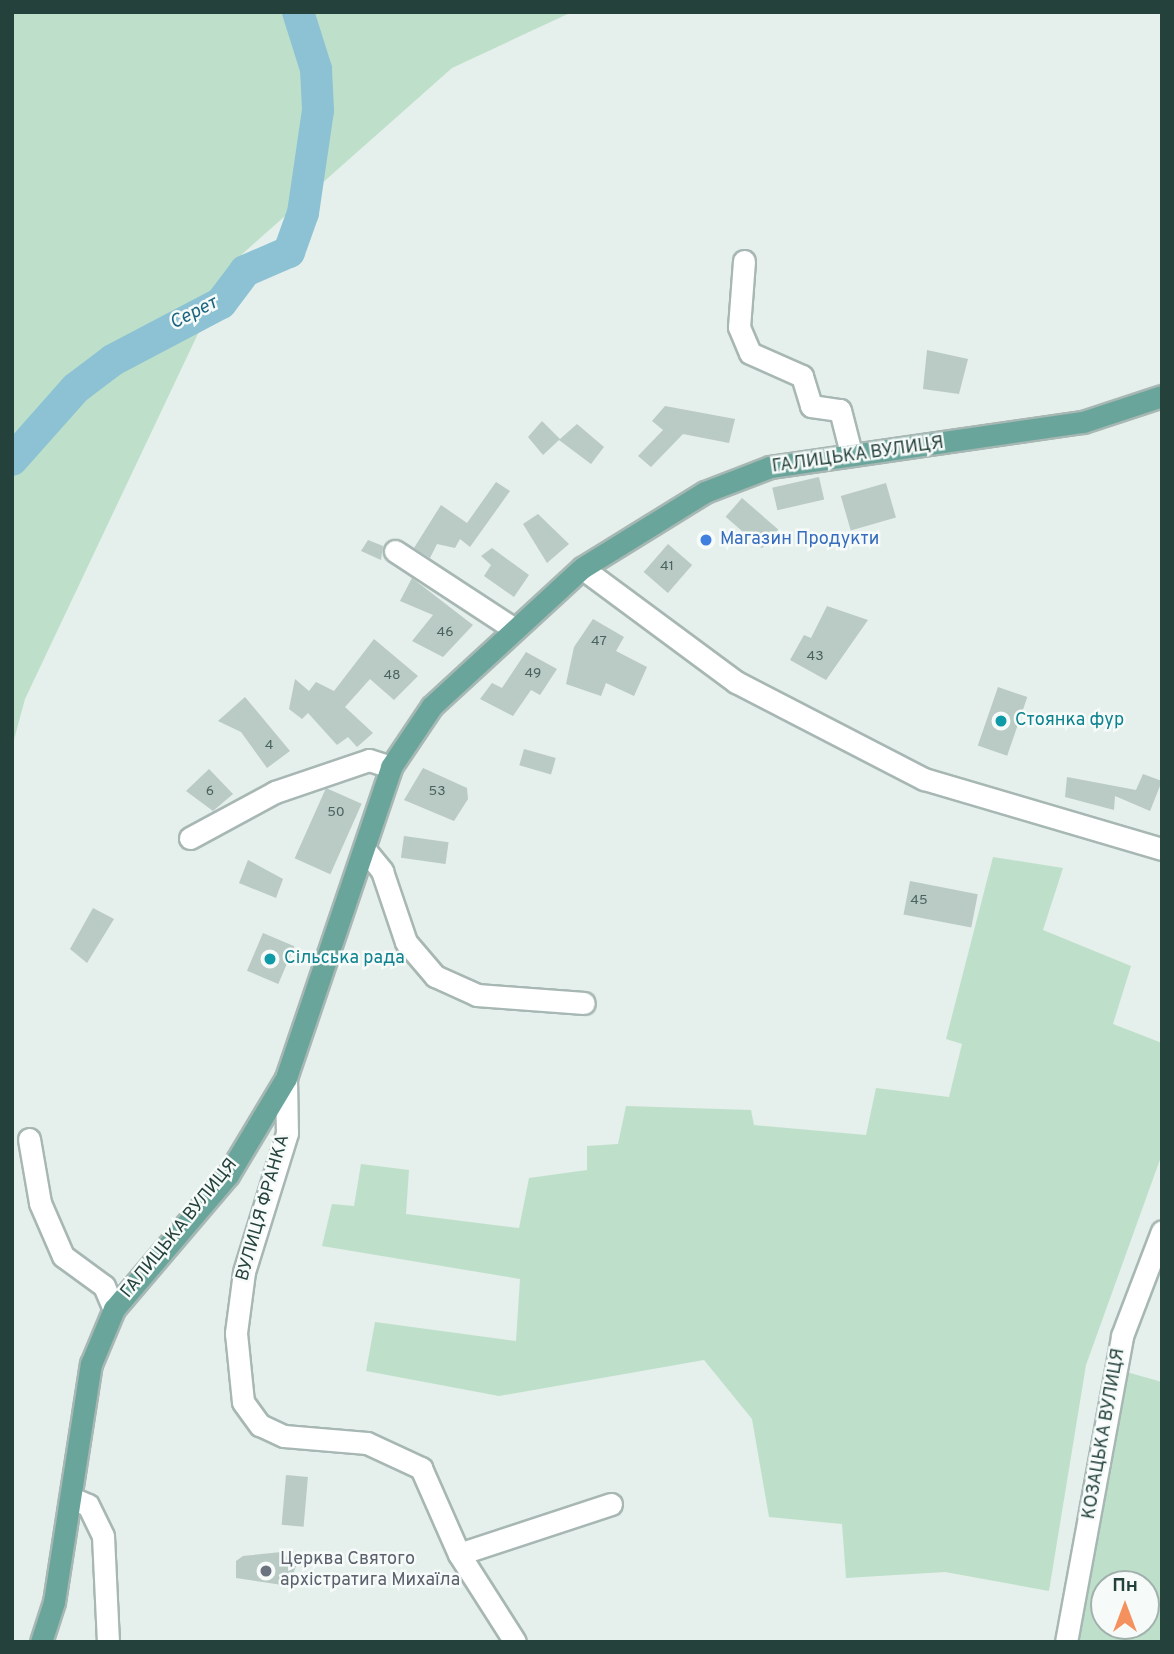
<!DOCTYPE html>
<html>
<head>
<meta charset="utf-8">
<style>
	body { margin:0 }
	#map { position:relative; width:1174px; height:1654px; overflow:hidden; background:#e5efeb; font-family:Overpass,sans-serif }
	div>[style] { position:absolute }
	.green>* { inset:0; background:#bee0ca }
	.river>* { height:32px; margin:-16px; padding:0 16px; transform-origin:16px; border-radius:16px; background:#8dc2d4 }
	.building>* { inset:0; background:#bacac5; transform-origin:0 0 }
	.roads { filter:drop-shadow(2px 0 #a7b7b3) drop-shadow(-2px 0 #a7b7b3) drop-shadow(0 2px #a7b7b3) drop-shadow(0 -2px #a7b7b3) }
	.minor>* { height:21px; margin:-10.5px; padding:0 10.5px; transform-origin:10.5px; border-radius:10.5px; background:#fff }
	.major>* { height:21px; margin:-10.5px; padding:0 10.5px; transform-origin:10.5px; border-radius:10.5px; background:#69a59b }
	.dots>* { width:19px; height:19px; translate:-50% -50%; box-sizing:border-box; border:4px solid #f6fbf9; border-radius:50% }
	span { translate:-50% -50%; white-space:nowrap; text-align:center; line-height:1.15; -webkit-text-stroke:5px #f6fbf9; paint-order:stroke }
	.number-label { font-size:14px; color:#4a635e }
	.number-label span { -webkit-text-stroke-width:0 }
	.street-label { font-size:18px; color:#24413c }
	.shop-label { font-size:18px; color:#366cbe }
	.left { translate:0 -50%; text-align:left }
	.culture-label { font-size:18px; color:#0d838f }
	.worship-label { font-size:18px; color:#5b616d }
	.water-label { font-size:19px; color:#1c657f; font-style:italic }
	.frame { position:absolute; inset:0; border:14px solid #24413c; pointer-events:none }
	.north { position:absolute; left:1090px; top:1570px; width:70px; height:70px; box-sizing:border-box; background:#f6fbf9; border:2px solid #a2b1ad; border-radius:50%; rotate:0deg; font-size:19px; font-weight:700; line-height:28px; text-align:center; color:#24413c }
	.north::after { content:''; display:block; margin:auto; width:24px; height:32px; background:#f4915e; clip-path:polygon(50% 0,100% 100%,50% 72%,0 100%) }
</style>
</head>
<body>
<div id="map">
	<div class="green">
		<i style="clip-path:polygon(12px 12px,572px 12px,452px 68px,231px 264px,25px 699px,12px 747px)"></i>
		<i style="clip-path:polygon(993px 857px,1063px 868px,1043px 930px,1131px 966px,1113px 1024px,1162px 1043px,1162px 1154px,1086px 1365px,1049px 1591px,945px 1572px,846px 1578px,842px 1524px,769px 1517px,752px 1419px,704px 1360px,499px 1396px,366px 1371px,375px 1322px,516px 1341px,520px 1279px,322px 1246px,332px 1204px,354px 1206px,361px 1164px,409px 1170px,406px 1214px,519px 1228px,529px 1178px,587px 1170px,587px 1146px,618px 1144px,626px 1106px,751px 1110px,754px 1125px,866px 1135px,876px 1088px,949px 1097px,962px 1044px,946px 1039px)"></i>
		<i style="clip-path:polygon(evenodd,1123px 1371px,1162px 1382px,1162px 1642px,1056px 1642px,1123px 1371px,1104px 1584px,1146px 1584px,1146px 1626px,1104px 1626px,1104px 1584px)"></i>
	</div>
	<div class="river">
		<i style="left:12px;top:460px;width:96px;rotate:-48.4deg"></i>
		<i style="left:76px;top:388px;width:46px;rotate:-37.1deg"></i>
		<i style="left:113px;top:360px;width:122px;rotate:-27.8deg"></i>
		<i style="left:221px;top:303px;width:40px;rotate:-53deg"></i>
		<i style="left:245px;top:271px;width:48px;rotate:-23.4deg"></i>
		<i style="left:289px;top:252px;width:41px;rotate:-70.3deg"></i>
		<i style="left:303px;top:213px;width:104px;rotate:-81.7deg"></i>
		<i style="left:318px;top:110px;width:41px;rotate:-92.8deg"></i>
		<i style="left:316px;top:69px;width:60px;rotate:-107.5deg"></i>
	</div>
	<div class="building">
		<i style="clip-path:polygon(927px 350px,968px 359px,959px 394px,923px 389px)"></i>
		<i style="clip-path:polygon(665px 406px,735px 419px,729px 443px,683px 434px,651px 467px,638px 456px,663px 430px,652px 421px)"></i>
		<i style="clip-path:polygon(542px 421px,560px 439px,577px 424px,604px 447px,591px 464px,559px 440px,543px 455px,528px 437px)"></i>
		<i style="left:819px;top:477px;width:23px;height:48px;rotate:77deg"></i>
		<i style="clip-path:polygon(496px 482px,510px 491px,470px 547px,460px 539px,455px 548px,437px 544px,430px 558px,414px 548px,441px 505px,467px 523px)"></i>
		<i style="left:886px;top:483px;width:36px;height:47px;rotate:74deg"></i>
		<i style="left:742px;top:498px;width:48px;height:25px;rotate:41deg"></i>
		<i style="clip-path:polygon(538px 514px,569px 544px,547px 563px,523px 524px)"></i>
		<i style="clip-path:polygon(368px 540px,383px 546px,381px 560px,361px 551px)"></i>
		<i style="left:668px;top:544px;width:32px;height:37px;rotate:41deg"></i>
		<i style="clip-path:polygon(492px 548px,529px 575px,514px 597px,484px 576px,491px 565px,481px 556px)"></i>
		<i style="clip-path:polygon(412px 578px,473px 625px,443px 657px,412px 641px,433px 615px,400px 601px)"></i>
		<i style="clip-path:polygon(827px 606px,868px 620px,826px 680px,790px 660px,804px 635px,811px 638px)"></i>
		<i style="clip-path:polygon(593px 619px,624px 637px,616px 651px,647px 667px,634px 696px,606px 683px,601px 696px,566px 684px,574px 647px)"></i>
		<i style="clip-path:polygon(374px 639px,418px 676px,394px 700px,370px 679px,345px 707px,373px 733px,357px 747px,348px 737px,337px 745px,308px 713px,302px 719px,289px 709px,295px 679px,309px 691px,316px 682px,334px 691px)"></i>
		<i style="clip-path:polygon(526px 652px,557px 669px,540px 695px,531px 690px,513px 716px,480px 699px,492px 683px,502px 688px)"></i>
		<i style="left:998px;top:687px;width:31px;height:62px;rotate:19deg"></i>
		<i style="clip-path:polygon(245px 697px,290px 751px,267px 768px,241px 732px,218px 721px)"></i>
		<i style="left:524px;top:749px;width:33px;height:17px;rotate:16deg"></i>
		<i style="clip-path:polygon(423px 768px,467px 788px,468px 799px,454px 821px,404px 800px)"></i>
		<i style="clip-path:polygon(209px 769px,233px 794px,213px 811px,186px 791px)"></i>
		<i style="clip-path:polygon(1143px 774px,1162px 781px,1150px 811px,1115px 796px,1114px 810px,1065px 797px,1067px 777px,1136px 790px)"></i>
		<i style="left:326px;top:788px;width:39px;height:77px;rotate:24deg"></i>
		<i style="left:404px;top:836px;width:45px;height:22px;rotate:8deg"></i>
		<i style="clip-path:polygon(248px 860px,283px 879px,276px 898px,239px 883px)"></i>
		<i style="left:910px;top:881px;width:69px;height:34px;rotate:11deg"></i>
		<i style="clip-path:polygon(93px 908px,114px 919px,87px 963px,70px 949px)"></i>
		<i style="left:263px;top:933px;width:34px;height:41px;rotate:23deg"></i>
		<i style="left:286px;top:1475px;width:22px;height:50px;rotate:5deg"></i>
		<i style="clip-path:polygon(282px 1552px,296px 1566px,289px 1586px,236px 1578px,236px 1561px,243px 1556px)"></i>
	</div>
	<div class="roads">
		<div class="minor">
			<i style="left:744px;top:261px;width:66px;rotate:94.3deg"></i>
			<i style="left:739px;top:327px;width:28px;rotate:67deg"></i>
			<i style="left:750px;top:353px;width:57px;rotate:23.9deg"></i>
			<i style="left:802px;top:376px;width:31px;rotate:73deg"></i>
			<i style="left:811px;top:406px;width:29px;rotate:8deg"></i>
			<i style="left:840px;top:410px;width:44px;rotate:75.7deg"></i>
			<i style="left:395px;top:551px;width:139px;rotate:33.2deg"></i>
			<i style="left:582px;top:568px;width:192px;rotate:36.5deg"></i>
			<i style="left:736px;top:682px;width:212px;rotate:27.3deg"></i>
			<i style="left:924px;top:779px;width:248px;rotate:16.4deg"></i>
			<i style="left:190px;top:838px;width:97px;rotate:-28.4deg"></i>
			<i style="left:275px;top:792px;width:99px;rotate:-18.8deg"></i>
			<i style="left:369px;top:760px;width:23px;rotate:18deg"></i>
			<i style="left:366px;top:851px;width:26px;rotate:51deg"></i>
			<i style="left:382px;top:871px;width:75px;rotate:71.3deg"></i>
			<i style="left:406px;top:942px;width:45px;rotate:49.5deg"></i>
			<i style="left:435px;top:976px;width:46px;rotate:24.3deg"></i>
			<i style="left:477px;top:995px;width:107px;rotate:4.3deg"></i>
			<i style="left:286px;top:1078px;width:55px;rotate:89deg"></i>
			<i style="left:287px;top:1133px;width:145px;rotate:107.2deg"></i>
			<i style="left:244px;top:1272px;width:62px;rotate:97.5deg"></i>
			<i style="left:236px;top:1333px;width:69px;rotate:84.2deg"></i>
			<i style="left:243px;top:1402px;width:29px;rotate:54deg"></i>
			<i style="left:260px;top:1425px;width:26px;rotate:25deg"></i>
			<i style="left:284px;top:1436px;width:83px;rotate:4.8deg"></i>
			<i style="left:367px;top:1443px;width:60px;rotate:24.8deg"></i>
			<i style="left:421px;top:1468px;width:94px;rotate:66.2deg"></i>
			<i style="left:459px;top:1554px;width:104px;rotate:57.5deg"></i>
			<i style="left:29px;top:1139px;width:65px;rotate:80.2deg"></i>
			<i style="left:40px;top:1203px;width:58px;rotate:66.5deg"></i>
			<i style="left:63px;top:1256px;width:51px;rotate:36.2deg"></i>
			<i style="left:104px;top:1286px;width:25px;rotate:67deg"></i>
			<i style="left:72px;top:1498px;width:17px;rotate:24deg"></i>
			<i style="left:88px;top:1505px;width:34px;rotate:64deg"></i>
			<i style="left:103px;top:1536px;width:106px;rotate:87.3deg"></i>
			<i style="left:459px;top:1554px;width:160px;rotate:-18.2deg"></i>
			<i style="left:1066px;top:1642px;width:311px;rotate:-79.6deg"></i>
			<i style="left:1122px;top:1336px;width:112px;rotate:-69.1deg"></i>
		</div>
		<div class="major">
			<i style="left:41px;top:1642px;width:42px;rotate:-72deg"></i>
			<i style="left:54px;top:1602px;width:241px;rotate:-81.2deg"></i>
			<i style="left:91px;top:1364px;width:60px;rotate:-67.3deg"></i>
			<i style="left:114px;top:1309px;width:176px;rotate:-49.6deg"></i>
			<i style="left:228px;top:1175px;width:113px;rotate:-59.1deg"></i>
			<i style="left:286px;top:1078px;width:328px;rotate:-71.3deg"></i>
			<i style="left:391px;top:767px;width:73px;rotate:-56.1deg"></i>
			<i style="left:432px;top:706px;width:204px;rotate:-42.6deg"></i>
			<i style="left:582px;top:568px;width:145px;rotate:-31.7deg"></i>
			<i style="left:705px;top:492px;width:70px;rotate:-21deg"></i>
			<i style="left:770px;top:467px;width:316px;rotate:-8.2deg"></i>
			<i style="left:1083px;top:422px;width:83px;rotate:-18.2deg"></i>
		</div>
	</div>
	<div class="dots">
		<i style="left:706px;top:540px;background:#3f7fe0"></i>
		<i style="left:1001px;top:721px;background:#0f9aa8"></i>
		<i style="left:270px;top:959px;background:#0f9aa8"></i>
		<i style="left:266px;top:1571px;background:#6b7280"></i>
	</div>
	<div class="number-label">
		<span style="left:667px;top:567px">41</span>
		<span style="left:445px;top:633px">46</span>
		<span style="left:599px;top:642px">47</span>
		<span style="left:815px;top:657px">43</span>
		<span style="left:533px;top:674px">49</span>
		<span style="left:392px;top:676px">48</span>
		<span style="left:269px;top:746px">4</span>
		<span style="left:210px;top:792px">6</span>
		<span style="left:437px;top:792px">53</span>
		<span style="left:336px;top:813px">50</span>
		<span style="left:919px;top:901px">45</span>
	</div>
	<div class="street-label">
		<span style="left:858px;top:456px;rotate:-8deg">ГАЛИЦЬКА ВУЛИЦЯ</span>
		<span style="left:264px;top:1208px;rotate:-74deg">ВУЛИЦЯ ФРАНКА</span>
		<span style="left:180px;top:1229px;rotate:-51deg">ГАЛИЦЬКА ВУЛИЦЯ</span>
		<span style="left:1105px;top:1434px;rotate:-80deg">КОЗАЦЬКА ВУЛИЦЯ</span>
	</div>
	<div class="shop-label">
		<span class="left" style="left:720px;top:540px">Магазин Продукти</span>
	</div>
	<div class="culture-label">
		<span class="left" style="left:1015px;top:721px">Стоянка фур</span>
		<span class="left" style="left:284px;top:959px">Сільська рада</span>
	</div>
	<div class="worship-label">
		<span class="left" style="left:280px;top:1571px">Церква Святого<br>архістратига Михаїла</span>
	</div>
	<div class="water-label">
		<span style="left:194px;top:314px;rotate:-27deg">Серет</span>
	</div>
	<div class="frame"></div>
	<div class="north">Пн</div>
</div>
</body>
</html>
